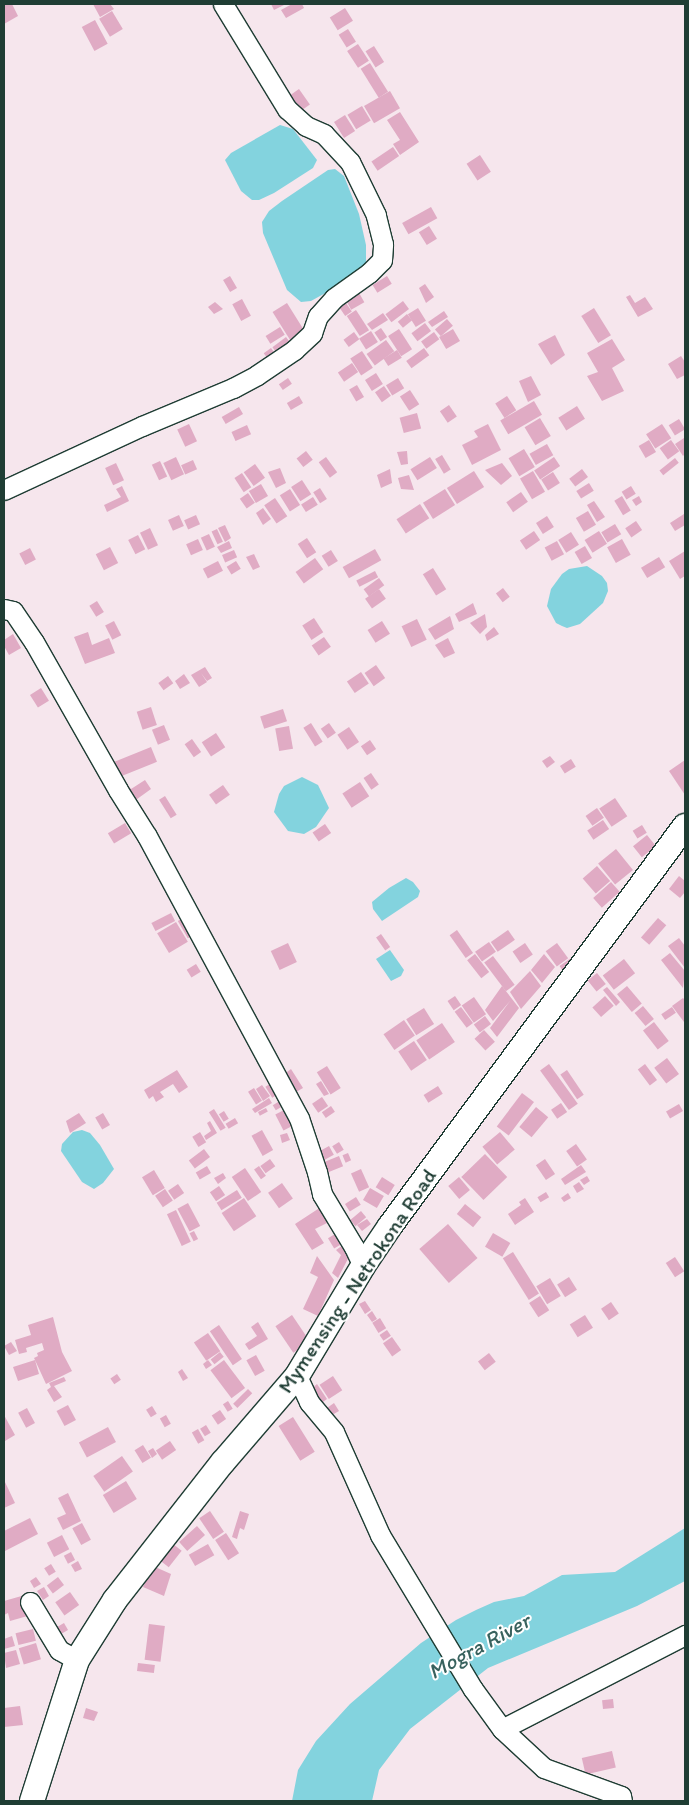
<!DOCTYPE html>
<html>
<head>
<meta charset="utf-8">
<style>
	body { margin:0 }
	#map { position:relative; width:689px; height:1805px; overflow:hidden; background:#f6e6ed; font-family:Itim,sans-serif }
	div>[style] { position:absolute }
	.water>* { inset:0; background:#83d3de }
	.building>* { inset:0; background:#e0abc4; transform-origin:0 0 }
	.roads { filter:drop-shadow(1px 0 #1f3d34) drop-shadow(-1px 0 #1f3d34) drop-shadow(0 1px #1f3d34) drop-shadow(0 -1px #1f3d34) }
	.minor>* { height:19px; margin:-9.5px; padding:0 9.5px; transform-origin:9.5px; border-radius:9.5px; background:#fff }
	.major>* { height:24px; margin:-12px; padding:0 12px; transform-origin:12px; border-radius:12px; background:#fff }
	span { translate:-50% -50%; white-space:nowrap; text-align:center; line-height:1.15; -webkit-text-stroke:4px #fff; paint-order:stroke }
	.street-label { font-size:21px; color:#1f3d34 }
	.water-label { font-size:22px; color:#38625e; font-style:italic }
	.frame { position:absolute; inset:0; border:5px solid #1f3d34; pointer-events:none }
</style>
</head>
<body>
<div id="map">
	<div class="water">
		<i style="clip-path:polygon(280px 125px,293px 129px,317px 160px,313px 168px,274px 193px,259px 200px,252px 200px,241px 191px,225px 160px,231px 153px)"></i>
		<i style="clip-path:polygon(335px 169px,344px 176px,359px 214px,366px 245px,366px 262px,361px 270px,329px 291px,311px 301px,301px 302px,287px 290px,263px 233px,262px 222px,269px 211px,282px 201px,328px 170px)"></i>
		<i style="clip-path:polygon(587px 566px,602px 576px,607px 583px,608px 591px,603px 603px,580px 624px,567px 628px,562px 626px,556px 623px,547px 606px,551px 589px,562px 574px,569px 569px)"></i>
		<i style="clip-path:polygon(302px 777px,318px 785px,329px 808px,316px 827px,304px 834px,288px 831px,274px 812px,279px 794px,284px 786px)"></i>
		<i style="clip-path:polygon(406px 878px,413px 882px,420px 891px,418px 897px,382px 921px,373px 909px,372px 902px,389px 888px)"></i>
		<i style="clip-path:polygon(390px 950px,404px 970px,401px 976px,391px 981px,376px 959px)"></i>
		<i style="clip-path:polygon(82px 1130px,90px 1133px,100px 1145px,114px 1169px,103px 1183px,94px 1189px,82px 1182px,61px 1151px,62px 1144px,73px 1132px)"></i>
		<i style="clip-path:polygon(685px 1528px,685px 1581px,637px 1606px,488px 1668px,410px 1729px,379px 1770px,372px 1801px,292px 1801px,298px 1770px,316px 1741px,350px 1704px,421px 1643px,456px 1620px,476px 1610px,494px 1602px,524px 1596px,562px 1575px,615px 1572px)"></i>
	</div>
	<div class="building">
		<i style="clip-path:polygon(4px 4px,12px 4px,18px 16px,4px 24px)"></i>
		<i style="clip-path:polygon(93px 4px,110px 4px,114px 9px,100px 17px)"></i>
		<i style="clip-path:polygon(271px 4px,286px 4px,274px 10px)"></i>
		<i style="clip-path:polygon(292px 4px,302px 4px,304px 8px,286px 18px,281px 10px)"></i>
		<i style="left:345px;top:8px;width:15px;height:18px;rotate:58deg"></i>
		<i style="left:112px;top:11px;width:21px;height:15px;rotate:59deg"></i>
		<i style="left:95px;top:20px;width:27px;height:15px;rotate:62deg"></i>
		<i style="left:348px;top:29px;width:15px;height:11px;rotate:58deg"></i>
		<i style="left:358px;top:44px;width:20px;height:13px;rotate:57deg"></i>
		<i style="left:374px;top:46px;width:19px;height:10px;rotate:58deg"></i>
		<i style="left:370px;top:63px;width:34px;height:11px;rotate:58deg"></i>
		<i style="left:299px;top:89px;width:19px;height:17px;rotate:55deg"></i>
		<i style="left:390px;top:91px;width:20px;height:30px;rotate:60deg"></i>
		<i style="left:362px;top:106px;width:17px;height:17px;rotate:59deg"></i>
		<i style="clip-path:polygon(400px 112px,419px 142px,400px 155px,393px 144px,400px 140px,387px 120px)"></i>
		<i style="left:345px;top:115px;width:19px;height:13px;rotate:58deg"></i>
		<i style="left:393px;top:147px;width:11px;height:26px;rotate:56deg"></i>
		<i style="left:480px;top:155px;width:20px;height:16px;rotate:57deg"></i>
		<i style="left:431px;top:207px;width:13px;height:33px;rotate:61deg"></i>
		<i style="left:429px;top:226px;width:15px;height:12px;rotate:58deg"></i>
		<i style="left:230px;top:276px;width:14px;height:8px;rotate:60deg"></i>
		<i style="left:387px;top:276px;width:9px;height:17px;rotate:58deg"></i>
		<i style="clip-path:polygon(425px 284px,434px 297px,426px 303px,419px 288px)"></i>
		<i style="left:358px;top:291px;width:13px;height:15px;rotate:61deg"></i>
		<i style="clip-path:polygon(630px 295px,635px 303px,645px 297px,653px 309px,638px 317px,626px 297px)"></i>
		<i style="left:242px;top:299px;width:19px;height:11px;rotate:62deg"></i>
		<i style="left:344px;top:300px;width:14px;height:8px;rotate:56deg"></i>
		<i style="left:403px;top:301px;width:10px;height:22px;rotate:53deg"></i>
		<i style="clip-path:polygon(215px 302px,223px 309px,214px 314px,208px 307px)"></i>
		<i style="left:287px;top:303px;width:36px;height:17px;rotate:58deg"></i>
		<i style="left:418px;top:308px;width:15px;height:12px;rotate:58deg"></i>
		<i style="left:594px;top:308px;width:32px;height:15px;rotate:58deg"></i>
		<i style="left:356px;top:310px;width:24px;height:11px;rotate:57deg"></i>
		<i style="clip-path:polygon(444px 311px,448px 317px,432px 327px,428px 322px)"></i>
		<i style="clip-path:polygon(383px 313px,388px 320px,372px 330px,367px 324px)"></i>
		<i style="left:407px;top:314px;width:8px;height:12px;rotate:50deg"></i>
		<i style="left:447px;top:319px;width:9px;height:16px;rotate:49deg"></i>
		<i style="left:425px;top:323px;width:10px;height:17px;rotate:53deg"></i>
		<i style="left:280px;top:327px;width:9px;height:17px;rotate:58deg"></i>
		<i style="left:381px;top:328px;width:11px;height:8px;rotate:56deg"></i>
		<i style="left:399px;top:329px;width:24px;height:13px;rotate:57deg"></i>
		<i style="left:453px;top:329px;width:14px;height:16px;rotate:60deg"></i>
		<i style="left:371px;top:331px;width:13px;height:14px;rotate:58deg"></i>
		<i style="left:354px;top:332px;width:9px;height:13px;rotate:54deg"></i>
		<i style="left:434px;top:332px;width:9px;height:16px;rotate:54deg"></i>
		<i style="clip-path:polygon(555px 335px,565px 355px,551px 365px,538px 344px)"></i>
		<i style="left:286px;top:337px;width:10px;height:17px;rotate:53deg"></i>
		<i style="clip-path:polygon(612px 339px,625px 360px,612px 368px,624px 391px,602px 401px,587px 376px,598px 372px,587px 353px)"></i>
		<i style="left:386px;top:340px;width:14px;height:24px;rotate:54deg"></i>
		<i style="left:271px;top:348px;width:9px;height:9px;rotate:54deg"></i>
		<i style="left:424px;top:348px;width:9px;height:22px;rotate:54deg"></i>
		<i style="left:397px;top:350px;width:9px;height:16px;rotate:58deg"></i>
		<i style="left:362px;top:351px;width:20px;height:14px;rotate:57deg"></i>
		<i style="clip-path:polygon(681px 356px,685px 362px,685px 375px,677px 379px,668px 364px)"></i>
		<i style="left:352px;top:363px;width:11px;height:17px;rotate:56deg"></i>
		<i style="left:376px;top:373px;width:13px;height:13px;rotate:58deg"></i>
		<i style="clip-path:polygon(531px 376px,541px 395px,528px 402px,519px 381px)"></i>
		<i style="left:288px;top:378px;width:7px;height:11px;rotate:56deg"></i>
		<i style="left:398px;top:378px;width:12px;height:14px;rotate:59deg"></i>
		<i style="left:357px;top:385px;width:14px;height:9px;rotate:60deg"></i>
		<i style="left:384px;top:386px;width:12px;height:11px;rotate:55deg"></i>
		<i style="left:410px;top:390px;width:17px;height:12px;rotate:57deg"></i>
		<i style="left:299px;top:396px;width:8px;height:14px;rotate:60deg"></i>
		<i style="left:507px;top:396px;width:17px;height:14px;rotate:57deg"></i>
		<i style="left:534px;top:401px;width:16px;height:39px;rotate:60deg"></i>
		<i style="left:449px;top:405px;width:14px;height:11px;rotate:56deg"></i>
		<i style="left:577px;top:406px;width:15px;height:22px;rotate:58deg"></i>
		<i style="left:239px;top:407px;width:8px;height:20px;rotate:60deg"></i>
		<i style="left:417px;top:413px;width:16px;height:18px;rotate:75deg"></i>
		<i style="left:540px;top:418px;width:21px;height:18px;rotate:59deg"></i>
		<i style="left:679px;top:419px;width:12px;height:12px;rotate:59deg"></i>
		<i style="left:189px;top:424px;width:19px;height:13px;rotate:65deg"></i>
		<i style="clip-path:polygon(488px 424px,501px 450px,472px 465px,462px 445px,478px 437px,474px 431px)"></i>
		<i style="left:662px;top:424px;width:17px;height:19px;rotate:57deg"></i>
		<i style="left:247px;top:425px;width:10px;height:17px;rotate:66deg"></i>
		<i style="clip-path:polygon(684px 438px,685px 454px,683px 456px,675px 444px)"></i>
		<i style="left:649px;top:440px;width:14px;height:12px;rotate:60deg"></i>
		<i style="left:671px;top:440px;width:14px;height:14px;rotate:54deg"></i>
		<i style="left:547px;top:444px;width:13px;height:20px;rotate:61deg"></i>
		<i style="left:524px;top:449px;width:21px;height:18px;rotate:59deg"></i>
		<i style="left:306px;top:451px;width:11px;height:12px;rotate:52deg"></i>
		<i style="clip-path:polygon(407px 451px,408px 464px,401px 465px,397px 452px)"></i>
		<i style="left:442px;top:455px;width:17px;height:8px;rotate:59deg"></i>
		<i style="left:176px;top:457px;width:19px;height:14px;rotate:65deg"></i>
		<i style="left:326px;top:457px;width:19px;height:9px;rotate:54deg"></i>
		<i style="left:430px;top:457px;width:13px;height:23px;rotate:58deg"></i>
		<i style="left:554px;top:457px;width:11px;height:24px;rotate:56deg"></i>
		<i style="left:675px;top:458px;width:6px;height:20px;rotate:51deg"></i>
		<i style="left:193px;top:460px;width:10px;height:13px;rotate:66deg"></i>
		<i style="left:160px;top:461px;width:17px;height:9px;rotate:65deg"></i>
		<i style="left:116px;top:463px;width:19px;height:12px;rotate:65deg"></i>
		<i style="clip-path:polygon(502px 463px,512px 476px,501px 485px,485px 470px)"></i>
		<i style="left:255px;top:464px;width:17px;height:14px;rotate:54deg"></i>
		<i style="clip-path:polygon(280px 468px,286px 483px,276px 488px,268px 472px)"></i>
		<i style="clip-path:polygon(390px 469px,392px 483px,381px 488px,377px 475px)"></i>
		<i style="left:582px;top:469px;width:10px;height:16px;rotate:53deg"></i>
		<i style="left:474px;top:471px;width:19px;height:32px;rotate:58deg"></i>
		<i style="left:533px;top:471px;width:24px;height:15px;rotate:60deg"></i>
		<i style="left:553px;top:472px;width:13px;height:14px;rotate:58deg"></i>
		<i style="left:242px;top:473px;width:17px;height:9px;rotate:57deg"></i>
		<i style="clip-path:polygon(409px 475px,414px 490px,401px 489px,398px 478px)"></i>
		<i style="left:302px;top:480px;width:17px;height:13px;rotate:57deg"></i>
		<i style="left:589px;top:483px;width:9px;height:15px;rotate:58deg"></i>
		<i style="left:261px;top:484px;width:14px;height:14px;rotate:60deg"></i>
		<i style="clip-path:polygon(122px 486px,129px 501px,107px 512px,104px 505px,121px 497px,116px 489px)"></i>
		<i style="left:631px;top:486px;width:9px;height:11px;rotate:58deg"></i>
		<i style="left:320px;top:488px;width:13px;height:8px;rotate:58deg"></i>
		<i style="left:290px;top:489px;width:19px;height:12px;rotate:58deg"></i>
		<i style="left:445px;top:489px;width:19px;height:26px;rotate:58deg"></i>
		<i style="left:521px;top:492px;width:12px;height:18px;rotate:55deg"></i>
		<i style="left:248px;top:493px;width:12px;height:10px;rotate:55deg"></i>
		<i style="left:622px;top:496px;width:17px;height:9px;rotate:59deg"></i>
		<i style="clip-path:polygon(639px 496px,642px 502px,636px 506px,632px 500px)"></i>
		<i style="left:313px;top:497px;width:9px;height:14px;rotate:58deg"></i>
		<i style="left:275px;top:498px;width:22px;height:13px;rotate:56deg"></i>
		<i style="clip-path:polygon(594px 501px,605px 517px,597px 522px,587px 505px)"></i>
		<i style="left:420px;top:504px;width:17px;height:28px;rotate:57deg"></i>
		<i style="clip-path:polygon(263px 508px,271px 519px,263px 525px,256px 513px)"></i>
		<i style="left:588px;top:511px;width:16px;height:14px;rotate:60deg"></i>
		<i style="clip-path:polygon(684px 514px,685px 525px,675px 531px,670px 523px)"></i>
		<i style="left:179px;top:515px;width:12px;height:12px;rotate:66deg"></i>
		<i style="left:196px;top:515px;width:10px;height:13px;rotate:66deg"></i>
		<i style="left:547px;top:516px;width:13px;height:13px;rotate:58deg"></i>
		<i style="left:636px;top:521px;width:11px;height:13px;rotate:56deg"></i>
		<i style="left:615px;top:524px;width:12px;height:16px;rotate:59deg"></i>
		<i style="clip-path:polygon(225px 525px,231px 538px,225px 542px,218px 528px)"></i>
		<i style="left:150px;top:528px;width:19px;height:11px;rotate:65deg"></i>
		<i style="left:217px;top:529px;width:14px;height:6px;rotate:65deg"></i>
		<i style="left:534px;top:531px;width:11px;height:17px;rotate:56deg"></i>
		<i style="left:599px;top:531px;width:15px;height:17px;rotate:58deg"></i>
		<i style="left:571px;top:532px;width:15px;height:15px;rotate:58deg"></i>
		<i style="left:209px;top:534px;width:14px;height:9px;rotate:65deg"></i>
		<i style="left:138px;top:535px;width:16px;height:11px;rotate:63deg"></i>
		<i style="left:307px;top:538px;width:17px;height:11px;rotate:57deg"></i>
		<i style="left:198px;top:539px;width:12px;height:13px;rotate:66deg"></i>
		<i style="left:622px;top:539px;width:18px;height:17px;rotate:61deg"></i>
		<i style="clip-path:polygon(229px 541px,232px 548px,221px 553px,217px 547px)"></i>
		<i style="left:557px;top:541px;width:15px;height:14px;rotate:62deg"></i>
		<i style="left:585px;top:546px;width:14px;height:12px;rotate:60deg"></i>
		<i style="left:110px;top:547px;width:18px;height:16px;rotate:63deg"></i>
		<i style="left:30px;top:548px;width:13px;height:12px;rotate:63deg"></i>
		<i style="left:375px;top:549px;width:13px;height:37px;rotate:61deg"></i>
		<i style="left:234px;top:550px;width:8px;height:13px;rotate:67deg"></i>
		<i style="left:331px;top:550px;width:13px;height:11px;rotate:58deg"></i>
		<i style="clip-path:polygon(685px 551px,685px 576px,680px 579px,669px 561px)"></i>
		<i style="clip-path:polygon(254px 554px,260px 567px,253px 570px,246px 557px)"></i>
		<i style="left:659px;top:557px;width:12px;height:21px;rotate:59deg"></i>
		<i style="left:315px;top:558px;width:14px;height:24px;rotate:54deg"></i>
		<i style="left:218px;top:561px;width:11px;height:17px;rotate:63deg"></i>
		<i style="left:236px;top:561px;width:9px;height:11px;rotate:58deg"></i>
		<i style="left:433px;top:568px;width:25px;height:12px;rotate:58deg"></i>
		<i style="left:375px;top:571px;width:7px;height:21px;rotate:63deg"></i>
		<i style="left:379px;top:578px;width:9px;height:19px;rotate:54deg"></i>
		<i style="left:503px;top:588px;width:11px;height:9px;rotate:52deg"></i>
		<i style="left:379px;top:589px;width:12px;height:17px;rotate:55deg"></i>
		<i style="left:97px;top:601px;width:13px;height:9px;rotate:58deg"></i>
		<i style="clip-path:polygon(473px 603px,477px 614px,459px 622px,455px 614px)"></i>
		<i style="clip-path:polygon(485px 614px,487px 627px,480px 634px,470px 623px)"></i>
		<i style="clip-path:polygon(450px 616px,454px 629px,435px 640px,428px 629px)"></i>
		<i style="left:314px;top:618px;width:17px;height:14px;rotate:57deg"></i>
		<i style="left:417px;top:619px;width:23px;height:17px;rotate:65deg"></i>
		<i style="left:114px;top:621px;width:16px;height:10px;rotate:63deg"></i>
		<i style="left:382px;top:621px;width:15px;height:17px;rotate:58deg"></i>
		<i style="clip-path:polygon(494px 627px,499px 634px,487px 641px,485px 635px)"></i>
		<i style="clip-path:polygon(88px 632px,92px 645px,109px 638px,115px 653px,85px 664px,74px 637px)"></i>
		<i style="clip-path:polygon(13px 634px,21px 648px,9px 655px,4px 646px,4px 640px)"></i>
		<i style="left:324px;top:637px;width:12px;height:15px;rotate:55deg"></i>
		<i style="clip-path:polygon(448px 638px,455px 653px,444px 658px,435px 645px)"></i>
		<i style="left:376px;top:665px;width:16px;height:14px;rotate:55deg"></i>
		<i style="clip-path:polygon(205px 667px,212px 678px,207px 681px,201px 673px,207px 682px,199px 687px,191px 675px)"></i>
		<i style="left:361px;top:672px;width:14px;height:17px;rotate:56deg"></i>
		<i style="clip-path:polygon(184px 674px,190px 683px,180px 689px,175px 681px)"></i>
		<i style="left:168px;top:676px;width:9px;height:12px;rotate:54deg"></i>
		<i style="left:41px;top:688px;width:15px;height:13px;rotate:58deg"></i>
		<i style="left:151px;top:707px;width:19px;height:15px;rotate:72deg"></i>
		<i style="left:283px;top:709px;width:13px;height:24px;rotate:72deg"></i>
		<i style="left:311px;top:723px;width:22px;height:9px;rotate:58deg"></i>
		<i style="left:329px;top:723px;width:12px;height:10px;rotate:55deg"></i>
		<i style="left:164px;top:725px;width:16px;height:13px;rotate:68deg"></i>
		<i style="left:289px;top:726px;width:23px;height:14px;rotate:80deg"></i>
		<i style="left:349px;top:727px;width:18px;height:14px;rotate:56deg"></i>
		<i style="left:216px;top:733px;width:17px;height:17px;rotate:57deg"></i>
		<i style="left:192px;top:739px;width:16px;height:9px;rotate:55deg"></i>
		<i style="left:370px;top:740px;width:11px;height:11px;rotate:56deg"></i>
		<i style="left:151px;top:747px;width:16px;height:40px;rotate:68deg"></i>
		<i style="clip-path:polygon(550px 756px,555px 762px,547px 768px,542px 761px)"></i>
		<i style="left:571px;top:759px;width:9px;height:13px;rotate:58deg"></i>
		<i style="clip-path:polygon(685px 760px,685px 795px,669px 771px)"></i>
		<i style="left:371px;top:773px;width:14px;height:9px;rotate:56deg"></i>
		<i style="clip-path:polygon(145px 780px,151px 789px,133px 802px,122px 786px,126px 783px,131px 789px)"></i>
		<i style="left:360px;top:782px;width:17px;height:21px;rotate:57deg"></i>
		<i style="left:223px;top:785px;width:12px;height:17px;rotate:55deg"></i>
		<i style="left:165px;top:796px;width:22px;height:7px;rotate:58deg"></i>
		<i style="left:615px;top:798px;width:22px;height:19px;rotate:56deg"></i>
		<i style="left:597px;top:808px;width:12px;height:14px;rotate:55deg"></i>
		<i style="left:603px;top:820px;width:11px;height:19px;rotate:56deg"></i>
		<i style="left:125px;top:823px;width:12px;height:20px;rotate:59deg"></i>
		<i style="left:325px;top:824px;width:11px;height:15px;rotate:56deg"></i>
		<i style="left:642px;top:825px;width:9px;height:11px;rotate:58deg"></i>
		<i style="left:647px;top:835px;width:14px;height:18px;rotate:51deg"></i>
		<i style="left:616px;top:849px;width:27px;height:23px;rotate:51deg"></i>
		<i style="left:597px;top:866px;width:20px;height:19px;rotate:49deg"></i>
		<i style="clip-path:polygon(679px 876px,685px 881px,685px 892px,680px 898px,669px 889px)"></i>
		<i style="left:611px;top:882px;width:13px;height:24px;rotate:48deg"></i>
		<i style="left:171px;top:913px;width:9px;height:22px;rotate:63deg"></i>
		<i style="left:183px;top:918px;width:20px;height:6px;rotate:60deg"></i>
		<i style="left:658px;top:918px;width:11px;height:26px;rotate:41deg"></i>
		<i style="left:176px;top:922px;width:23px;height:22px;rotate:59deg"></i>
		<i style="left:457px;top:930px;width:28px;height:9px;rotate:55deg"></i>
		<i style="left:508px;top:930px;width:12px;height:21px;rotate:55deg"></i>
		<i style="left:381px;top:934px;width:16px;height:6px;rotate:55deg"></i>
		<i style="clip-path:polygon(679px 938px,685px 946px,685px 968px,668px 946px)"></i>
		<i style="left:489px;top:942px;width:12px;height:17px;rotate:55deg"></i>
		<i style="left:288px;top:943px;width:21px;height:19px;rotate:65deg"></i>
		<i style="left:525px;top:943px;width:14px;height:15px;rotate:56deg"></i>
		<i style="left:557px;top:943px;width:19px;height:14px;rotate:54deg"></i>
		<i style="clip-path:polygon(670px 953px,685px 971px,683px 988px,661px 960px)"></i>
		<i style="left:475px;top:954px;width:23px;height:10px;rotate:52deg"></i>
		<i style="clip-path:polygon(544px 954px,555px 967px,542px 983px,531px 970px)"></i>
		<i style="left:493px;top:956px;width:36px;height:11px;rotate:53deg"></i>
		<i style="left:571px;top:958px;width:12px;height:14px;rotate:55deg"></i>
		<i style="left:624px;top:959px;width:18px;height:27px;rotate:52deg"></i>
		<i style="left:196px;top:964px;width:9px;height:11px;rotate:58deg"></i>
		<i style="clip-path:polygon(530px 971px,541px 986px,521px 1009px,510px 992px)"></i>
		<i style="left:597px;top:973px;width:14px;height:12px;rotate:51deg"></i>
		<i style="clip-path:polygon(502px 986px,519px 1008px,497px 1037px,490px 1028px,510px 1001px,493px 1021px,485px 1010px)"></i>
		<i style="left:627px;top:986px;width:23px;height:13px;rotate:50deg"></i>
		<i style="clip-path:polygon(607px 987px,620px 1002px,616px 1006px,603px 990px)"></i>
		<i style="left:455px;top:996px;width:11px;height:9px;rotate:56deg"></i>
		<i style="left:605px;top:996px;width:13px;height:17px;rotate:48deg"></i>
		<i style="left:474px;top:997px;width:21px;height:15px;rotate:55deg"></i>
		<i style="clip-path:polygon(683px 998px,685px 1000px,684px 1022px,672px 1006px)"></i>
		<i style="left:643px;top:1006px;width:17px;height:11px;rotate:50deg"></i>
		<i style="left:461px;top:1007px;width:20px;height:8px;rotate:53deg"></i>
		<i style="left:672px;top:1007px;width:7px;height:13px;rotate:56deg"></i>
		<i style="left:424px;top:1008px;width:19px;height:21px;rotate:58deg"></i>
		<i style="left:485px;top:1016px;width:10px;height:14px;rotate:53deg"></i>
		<i style="left:404px;top:1020px;width:19px;height:25px;rotate:55deg"></i>
		<i style="left:654px;top:1022px;width:24px;height:14px;rotate:52deg"></i>
		<i style="left:442px;top:1023px;width:23px;height:31px;rotate:56deg"></i>
		<i style="left:484px;top:1030px;width:16px;height:13px;rotate:47deg"></i>
		<i style="left:414px;top:1041px;width:23px;height:19px;rotate:56deg"></i>
		<i style="left:667px;top:1058px;width:20px;height:16px;rotate:53deg"></i>
		<i style="left:549px;top:1064px;width:49px;height:11px;rotate:54deg"></i>
		<i style="left:645px;top:1064px;width:20px;height:9px;rotate:53deg"></i>
		<i style="left:327px;top:1066px;width:26px;height:12px;rotate:58deg"></i>
		<i style="clip-path:polygon(291px 1069px,303px 1088px,296px 1092px,283px 1075px)"></i>
		<i style="clip-path:polygon(177px 1070px,188px 1087px,179px 1093px,173px 1084px,160px 1092px,164px 1097px,156px 1102px,153px 1096px,149px 1099px,144px 1090px)"></i>
		<i style="left:567px;top:1070px;width:30px;height:8px;rotate:56deg"></i>
		<i style="clip-path:polygon(321px 1081px,329px 1094px,324px 1096px,316px 1084px)"></i>
		<i style="left:273px;top:1082px;width:13px;height:9px;rotate:58deg"></i>
		<i style="clip-path:polygon(262px 1085px,270px 1096px,263px 1101px,256px 1089px)"></i>
		<i style="left:438px;top:1086px;width:9px;height:17px;rotate:58deg"></i>
		<i style="left:254px;top:1088px;width:15px;height:7px;rotate:58deg"></i>
		<i style="left:522px;top:1093px;width:15px;height:42px;rotate:37deg"></i>
		<i style="left:322px;top:1097px;width:11px;height:12px;rotate:56deg"></i>
		<i style="clip-path:polygon(269px 1098px,272px 1103px,255px 1113px,252px 1109px)"></i>
		<i style="left:283px;top:1099px;width:6px;height:12px;rotate:59deg"></i>
		<i style="left:561px;top:1103px;width:11px;height:12px;rotate:56deg"></i>
		<i style="left:679px;top:1104px;width:8px;height:15px;rotate:60deg"></i>
		<i style="left:331px;top:1106px;width:7px;height:11px;rotate:56deg"></i>
		<i style="left:536px;top:1107px;width:16px;height:26px;rotate:40deg"></i>
		<i style="left:266px;top:1108px;width:4px;height:9px;rotate:63deg"></i>
		<i style="left:214px;top:1109px;width:22px;height:6px;rotate:58deg"></i>
		<i style="left:286px;top:1109px;width:18px;height:12px;rotate:63deg"></i>
		<i style="left:224px;top:1111px;width:9px;height:6px;rotate:58deg"></i>
		<i style="clip-path:polygon(79px 1113px,86px 1123px,70px 1133px,66px 1121px)"></i>
		<i style="left:103px;top:1113px;width:14px;height:9px;rotate:60deg"></i>
		<i style="left:235px;top:1118px;width:6px;height:11px;rotate:59deg"></i>
		<i style="clip-path:polygon(210px 1121px,217px 1133px,206px 1140px,204px 1136px,211px 1131px,207px 1123px)"></i>
		<i style="left:262px;top:1130px;width:23px;height:12px;rotate:61deg"></i>
		<i style="left:200px;top:1132px;width:12px;height:9px;rotate:59deg"></i>
		<i style="left:500px;top:1132px;width:23px;height:23px;rotate:50deg"></i>
		<i style="clip-path:polygon(287px 1133px,290px 1140px,282px 1143px,280px 1135px)"></i>
		<i style="left:339px;top:1142px;width:9px;height:8px;rotate:58deg"></i>
		<i style="left:576px;top:1144px;width:19px;height:12px;rotate:55deg"></i>
		<i style="left:329px;top:1146px;width:10px;height:13px;rotate:61deg"></i>
		<i style="left:204px;top:1149px;width:10px;height:19px;rotate:53deg"></i>
		<i style="left:348px;top:1153px;width:8px;height:6px;rotate:67deg"></i>
		<i style="left:485px;top:1154px;width:32px;height:33px;rotate:46deg"></i>
		<i style="left:339px;top:1156px;width:11px;height:16px;rotate:68deg"></i>
		<i style="left:270px;top:1159px;width:9px;height:12px;rotate:54deg"></i>
		<i style="left:545px;top:1159px;width:18px;height:11px;rotate:56deg"></i>
		<i style="clip-path:polygon(581px 1165px,586px 1172px,565px 1185px,561px 1179px)"></i>
		<i style="left:207px;top:1166px;width:8px;height:13px;rotate:60deg"></i>
		<i style="left:259px;top:1166px;width:12px;height:6px;rotate:55deg"></i>
		<i style="left:245px;top:1168px;width:29px;height:16px;rotate:56deg"></i>
		<i style="left:361px;top:1169px;width:20px;height:11px;rotate:66deg"></i>
		<i style="left:154px;top:1170px;width:21px;height:14px;rotate:59deg"></i>
		<i style="clip-path:polygon(223px 1173px,226px 1178px,218px 1184px,214px 1178px)"></i>
		<i style="clip-path:polygon(587px 1176px,590px 1181px,584px 1185px,580px 1180px)"></i>
		<i style="left:382px;top:1177px;width:15px;height:12px;rotate:32deg"></i>
		<i style="left:459px;top:1177px;width:17px;height:14px;rotate:50deg"></i>
		<i style="clip-path:polygon(579px 1182px,584px 1189px,577px 1193px,573px 1186px)"></i>
		<i style="left:282px;top:1183px;width:19px;height:17px;rotate:55deg"></i>
		<i style="left:178px;top:1184px;width:11px;height:12px;rotate:56deg"></i>
		<i style="left:219px;top:1186px;width:11px;height:11px;rotate:56deg"></i>
		<i style="left:370px;top:1188px;width:16px;height:14px;rotate:30deg"></i>
		<i style="left:165px;top:1189px;width:14px;height:12px;rotate:56deg"></i>
		<i style="left:237px;top:1190px;width:9px;height:24px;rotate:58deg"></i>
		<i style="left:546px;top:1192px;width:6px;height:10px;rotate:59deg"></i>
		<i style="clip-path:polygon(568px 1193px,571px 1198px,564px 1202px,561px 1198px)"></i>
		<i style="left:356px;top:1197px;width:9px;height:13px;rotate:58deg"></i>
		<i style="left:244px;top:1198px;width:22px;height:27px;rotate:56deg"></i>
		<i style="clip-path:polygon(525px 1198px,534px 1212px,515px 1225px,508px 1214px,521px 1205px,519px 1202px)"></i>
		<i style="left:188px;top:1203px;width:26px;height:12px;rotate:62deg"></i>
		<i style="left:465px;top:1204px;width:21px;height:13px;rotate:39deg"></i>
		<i style="clip-path:polygon(321px 1207px,331px 1221px,315px 1229px,324px 1243px,312px 1250px,295px 1224px)"></i>
		<i style="left:176px;top:1210px;width:35px;height:10px;rotate:65deg"></i>
		<i style="left:361px;top:1211px;width:8px;height:14px;rotate:50deg"></i>
		<i style="clip-path:polygon(367px 1219px,371px 1224px,362px 1231px,357px 1225px)"></i>
		<i style="left:448px;top:1224px;width:45px;height:38px;rotate:49deg"></i>
		<i style="left:194px;top:1231px;width:9px;height:5px;rotate:63deg"></i>
		<i style="left:340px;top:1231px;width:12px;height:14px;rotate:59deg"></i>
		<i style="left:493px;top:1233px;width:20px;height:16px;rotate:30deg"></i>
		<i style="clip-path:polygon(346px 1243px,352px 1251px,338px 1278px,332px 1273px,341px 1255px,336px 1250px)"></i>
		<i style="left:513px;top:1252px;width:49px;height:12px;rotate:58deg"></i>
		<i style="clip-path:polygon(317px 1256px,334px 1280px,318px 1316px,303px 1309px,318px 1277px,310px 1273px)"></i>
		<i style="left:675px;top:1257px;width:17px;height:11px;rotate:57deg"></i>
		<i style="left:569px;top:1277px;width:15px;height:14px;rotate:58deg"></i>
		<i style="left:550px;top:1278px;width:21px;height:16px;rotate:59deg"></i>
		<i style="left:540px;top:1296px;width:17px;height:13px;rotate:57deg"></i>
		<i style="clip-path:polygon(365px 1301px,371px 1310px,365px 1314px,359px 1304px)"></i>
		<i style="left:611px;top:1302px;width:14px;height:12px;rotate:56deg"></i>
		<i style="clip-path:polygon(372px 1311px,377px 1319px,372px 1322px,367px 1315px)"></i>
		<i style="left:292px;top:1315px;width:32px;height:20px;rotate:56deg"></i>
		<i style="left:585px;top:1315px;width:15px;height:18px;rotate:58deg"></i>
		<i style="clip-path:polygon(53px 1317px,62px 1352px,72px 1371px,46px 1384px,35px 1360px,39px 1374px,18px 1381px,13px 1367px,35px 1360px,34px 1358px,38px 1356px,37px 1353px,44px 1350px,42px 1343px,26px 1348px,27px 1352px,19px 1354px,15px 1340px,31px 1335px,28px 1325px)"></i>
		<i style="left:380px;top:1318px;width:12px;height:9px;rotate:59deg"></i>
		<i style="clip-path:polygon(258px 1322px,268px 1339px,249px 1350px,245px 1344px,257px 1336px,251px 1327px)"></i>
		<i style="left:219px;top:1325px;width:41px;height:11px;rotate:56deg"></i>
		<i style="left:387px;top:1330px;width:7px;height:9px;rotate:56deg"></i>
		<i style="left:208px;top:1333px;width:22px;height:17px;rotate:56deg"></i>
		<i style="left:392px;top:1337px;width:16px;height:11px;rotate:55deg"></i>
		<i style="clip-path:polygon(11px 1342px,17px 1351px,9px 1355px,4px 1346px)"></i>
		<i style="left:220px;top:1352px;width:6px;height:12px;rotate:51deg"></i>
		<i style="left:489px;top:1353px;width:11px;height:14px;rotate:52deg"></i>
		<i style="left:256px;top:1355px;width:18px;height:11px;rotate:61deg"></i>
		<i style="clip-path:polygon(208px 1360px,212px 1365px,206px 1369px,203px 1364px)"></i>
		<i style="left:224px;top:1360px;width:35px;height:17px;rotate:53deg"></i>
		<i style="clip-path:polygon(182px 1369px,188px 1378px,183px 1381px,178px 1372px)"></i>
		<i style="left:117px;top:1374px;width:7px;height:8px;rotate:56deg"></i>
		<i style="left:333px;top:1376px;width:17px;height:16px;rotate:57deg"></i>
		<i style="clip-path:polygon(64px 1377px,66px 1381px,54px 1386px,62px 1397px,54px 1402px,47px 1390px,51px 1387px,49px 1383px)"></i>
		<i style="clip-path:polygon(317px 1384px,327px 1399px,319px 1405px,310px 1390px)"></i>
		<i style="left:248px;top:1389px;width:6px;height:21px;rotate:45deg"></i>
		<i style="left:228px;top:1401px;width:9px;height:6px;rotate:58deg"></i>
		<i style="clip-path:polygon(334px 1403px,339px 1411px,332px 1415px,327px 1408px)"></i>
		<i style="left:68px;top:1405px;width:17px;height:13px;rotate:62deg"></i>
		<i style="left:152px;top:1406px;width:9px;height:7px;rotate:58deg"></i>
		<i style="left:27px;top:1408px;width:17px;height:10px;rotate:62deg"></i>
		<i style="left:220px;top:1410px;width:11px;height:10px;rotate:56deg"></i>
		<i style="clip-path:polygon(4px 1415px,15px 1435px,5px 1441px,4px 1439px)"></i>
		<i style="left:166px;top:1415px;width:10px;height:7px;rotate:61deg"></i>
		<i style="left:293px;top:1417px;width:41px;height:17px;rotate:58deg"></i>
		<i style="left:206px;top:1425px;width:9px;height:7px;rotate:58deg"></i>
		<i style="left:108px;top:1427px;width:17px;height:33px;rotate:62deg"></i>
		<i style="left:198px;top:1429px;width:13px;height:7px;rotate:61deg"></i>
		<i style="left:170px;top:1441px;width:11px;height:17px;rotate:56deg"></i>
		<i style="left:143px;top:1445px;width:15px;height:10px;rotate:58deg"></i>
		<i style="clip-path:polygon(153px 1448px,157px 1454px,152px 1458px,148px 1451px)"></i>
		<i style="left:122px;top:1456px;width:19px;height:35px;rotate:55deg"></i>
		<i style="clip-path:polygon(4px 1480px,15px 1503px,4px 1508px)"></i>
		<i style="left:126px;top:1481px;width:21px;height:27px;rotate:59deg"></i>
		<i style="clip-path:polygon(68px 1493px,81px 1521px,63px 1530px,57px 1518px,66px 1514px,58px 1498px)"></i>
		<i style="left:210px;top:1511px;width:25px;height:13px;rotate:56deg"></i>
		<i style="clip-path:polygon(240px 1511px,249px 1514px,244px 1530px,240px 1528px,237px 1539px,232px 1537px)"></i>
		<i style="clip-path:polygon(30px 1518px,38px 1534px,5px 1551px,4px 1531px)"></i>
		<i style="left:82px;top:1523px;width:19px;height:11px;rotate:62deg"></i>
		<i style="left:197px;top:1526px;width:12px;height:24px;rotate:48deg"></i>
		<i style="left:226px;top:1533px;width:24px;height:13px;rotate:57deg"></i>
		<i style="left:62px;top:1535px;width:16px;height:17px;rotate:63deg"></i>
		<i style="left:173px;top:1544px;width:11px;height:21px;rotate:38deg"></i>
		<i style="left:208px;top:1544px;width:13px;height:22px;rotate:61deg"></i>
		<i style="left:71px;top:1552px;width:9px;height:8px;rotate:63deg"></i>
		<i style="clip-path:polygon(78px 1561px,82px 1569px,75px 1572px,71px 1565px)"></i>
		<i style="left:51px;top:1564px;width:9px;height:8px;rotate:58deg"></i>
		<i style="clip-path:polygon(153px 1566px,171px 1574px,164px 1596px,143px 1587px)"></i>
		<i style="clip-path:polygon(36px 1577px,41px 1584px,34px 1588px,30px 1581px)"></i>
		<i style="left:58px;top:1577px;width:10px;height:14px;rotate:53deg"></i>
		<i style="clip-path:polygon(44px 1587px,49px 1596px,43px 1600px,37px 1591px)"></i>
		<i style="left:70px;top:1592px;width:16px;height:18px;rotate:55deg"></i>
		<i style="clip-path:polygon(25px 1595px,31px 1615px,10px 1621px,8px 1613px,4px 1615px,4px 1601px)"></i>
		<i style="left:64px;top:1623px;width:8px;height:17px;rotate:60deg"></i>
		<i style="left:149px;top:1624px;width:16px;height:36px;rotate:7deg"></i>
		<i style="left:33px;top:1629px;width:12px;height:18px;rotate:76deg"></i>
		<i style="clip-path:polygon(12px 1636px,15px 1646px,4px 1649px,4px 1639px)"></i>
		<i style="left:36px;top:1643px;width:17px;height:18px;rotate:73deg"></i>
		<i style="clip-path:polygon(16px 1650px,20px 1664px,6px 1668px,4px 1653px)"></i>
		<i style="left:138px;top:1663px;width:17px;height:8px;rotate:7deg"></i>
		<i style="left:613px;top:1699px;width:9px;height:11px;rotate:84deg"></i>
		<i style="clip-path:polygon(20px 1706px,23px 1725px,4px 1727px,4px 1708px)"></i>
		<i style="clip-path:polygon(86px 1708px,98px 1712px,94px 1721px,83px 1718px)"></i>
		<i style="left:612px;top:1751px;width:17px;height:31px;rotate:77deg"></i>
	</div>
	<div class="roads">
		<div class="minor">
			<i style="left:4px;top:490px;width:152px;rotate:-24.9deg"></i>
			<i style="left:142px;top:426px;width:99px;rotate:-22.7deg"></i>
			<i style="left:233px;top:388px;width:27px;rotate:-28deg"></i>
			<i style="left:257px;top:375px;width:45px;rotate:-34deg"></i>
			<i style="left:294px;top:350px;width:25px;rotate:-43deg"></i>
			<i style="left:312px;top:333px;width:18px;rotate:-71deg"></i>
			<i style="left:318px;top:316px;width:24px;rotate:-48deg"></i>
			<i style="left:334px;top:298px;width:43px;rotate:-35.5deg"></i>
			<i style="left:369px;top:273px;width:18px;rotate:-45deg"></i>
			<i style="left:382px;top:260px;width:16px;rotate:-86deg"></i>
			<i style="left:383px;top:244px;width:30px;rotate:-104deg"></i>
			<i style="left:376px;top:215px;width:59px;rotate:-116.1deg"></i>
			<i style="left:350px;top:162px;width:38px;rotate:-133deg"></i>
			<i style="left:324px;top:134px;width:20px;rotate:-156deg"></i>
			<i style="left:306px;top:126px;width:25px;rotate:-138deg"></i>
			<i style="left:287px;top:109px;width:123px;rotate:-121.4deg"></i>
			<i style="left:4px;top:609px;width:9px;rotate:13deg"></i>
			<i style="left:13px;top:611px;width:37px;rotate:56deg"></i>
			<i style="left:34px;top:642px;width:170px;rotate:60.4deg"></i>
			<i style="left:118px;top:790px;width:54px;rotate:57.8deg"></i>
			<i style="left:147px;top:836px;width:320px;rotate:61.7deg"></i>
			<i style="left:299px;top:1118px;width:57px;rotate:71.6deg"></i>
			<i style="left:317px;top:1172px;width:23px;rotate:77deg"></i>
			<i style="left:322px;top:1194px;width:62px;rotate:58.9deg"></i>
			<i style="left:354px;top:1247px;width:21px;rotate:65deg"></i>
			<i style="left:297px;top:1376px;width:29px;rotate:65deg"></i>
			<i style="left:309px;top:1402px;width:39px;rotate:50deg"></i>
			<i style="left:334px;top:1432px;width:113px;rotate:65.9deg"></i>
			<i style="left:380px;top:1535px;width:180px;rotate:58.9deg"></i>
			<i style="left:473px;top:1689px;width:49px;rotate:54.1deg"></i>
			<i style="left:502px;top:1729px;width:57px;rotate:42.9deg"></i>
			<i style="left:544px;top:1768px;width:82px;rotate:20deg"></i>
			<i style="left:621px;top:1796px;width:5px;rotate:79deg"></i>
			<i style="left:30px;top:1602px;width:56px;rotate:58.9deg"></i>
			<i style="left:59px;top:1650px;width:21px;rotate:29deg"></i>
			<i style="left:502px;top:1729px;width:206px;rotate:-27.2deg"></i>
		</div>
		<div class="major">
			<i style="left:32px;top:1801px;width:148px;rotate:-72.3deg"></i>
			<i style="left:77px;top:1660px;width:71px;rotate:-57.7deg"></i>
			<i style="left:115px;top:1600px;width:175px;rotate:-52deg"></i>
			<i style="left:223px;top:1462px;width:113px;rotate:-49.3deg"></i>
			<i style="left:297px;top:1376px;width:128px;rotate:-59deg"></i>
			<i style="left:363px;top:1266px;width:48px;rotate:-56deg"></i>
			<i style="left:390px;top:1226px;width:497px;rotate:-53.6deg"></i>
		</div>
	</div>
	<div class="street-label">
		<span style="left:357px;top:1281px;rotate:-56deg">Mymensing - Netrokona Road</span>
	</div>
	<div class="water-label">
		<span style="left:479px;top:1646px;rotate:-29deg">Mogra River</span>
	</div>
	<div class="frame"></div>
</div>
</body>
</html>
